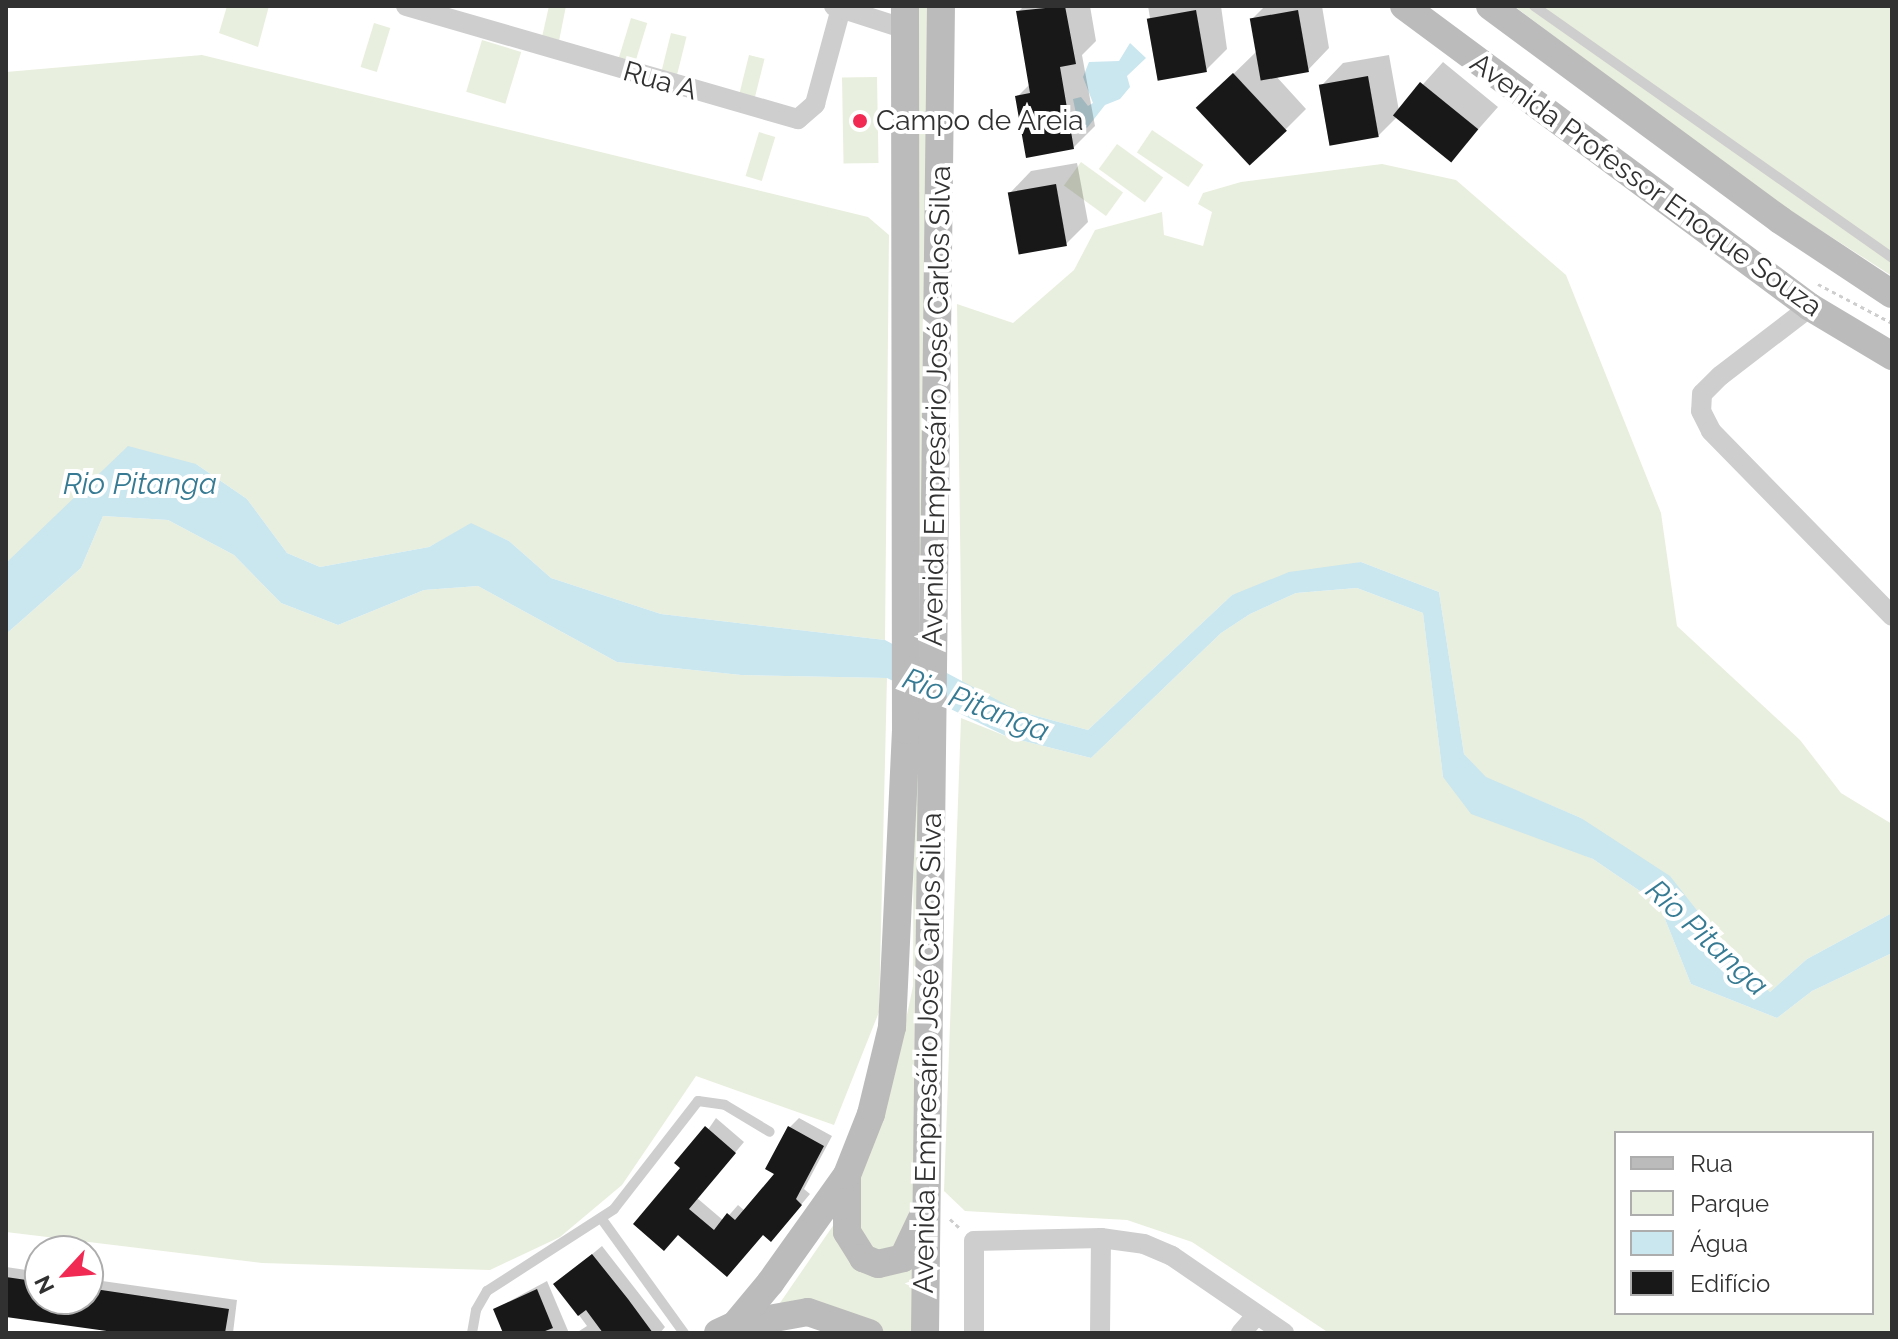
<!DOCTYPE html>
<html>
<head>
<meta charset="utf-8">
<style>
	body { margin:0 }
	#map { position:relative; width:1898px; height:1339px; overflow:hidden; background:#fff; font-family:Raleway,sans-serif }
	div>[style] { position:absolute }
	.green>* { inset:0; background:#e9efde; transform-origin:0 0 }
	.water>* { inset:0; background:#cae6ef }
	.shadow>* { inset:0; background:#0003 }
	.building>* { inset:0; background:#181818; transform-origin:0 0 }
	.path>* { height:3px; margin-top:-1.5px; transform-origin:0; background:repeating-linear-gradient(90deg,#cecece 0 4px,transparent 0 8px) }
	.lane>* { height:10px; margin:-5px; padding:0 5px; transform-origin:5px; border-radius:5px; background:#cecece }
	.street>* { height:20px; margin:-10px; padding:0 10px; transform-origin:10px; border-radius:10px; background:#cecece }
	.secondary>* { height:28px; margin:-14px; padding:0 14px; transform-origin:14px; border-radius:14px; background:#bbb }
	.dots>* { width:22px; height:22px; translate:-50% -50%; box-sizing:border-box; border:4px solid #fff; border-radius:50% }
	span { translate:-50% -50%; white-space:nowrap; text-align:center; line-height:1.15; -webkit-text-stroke:8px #fff; paint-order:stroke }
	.street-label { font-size:28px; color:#313131 }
	.poi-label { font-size:28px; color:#313131 }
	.left { translate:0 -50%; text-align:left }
	.water-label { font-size:30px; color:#367b93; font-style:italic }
	.frame { position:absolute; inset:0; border:8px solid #313131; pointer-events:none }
	.legend { position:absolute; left:1614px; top:1131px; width:260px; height:184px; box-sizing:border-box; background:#fff; border:2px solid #adadad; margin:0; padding:10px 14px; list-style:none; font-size:24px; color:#313131 }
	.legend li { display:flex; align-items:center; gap:16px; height:40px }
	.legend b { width:40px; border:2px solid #adadad }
	.north { position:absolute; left:24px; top:1235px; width:80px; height:80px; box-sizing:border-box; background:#fff; border:2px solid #adadad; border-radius:50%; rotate:244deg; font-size:22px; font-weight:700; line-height:32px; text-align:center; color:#313131 }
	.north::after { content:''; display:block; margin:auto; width:28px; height:36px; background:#f12a54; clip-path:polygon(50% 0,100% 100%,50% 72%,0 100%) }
</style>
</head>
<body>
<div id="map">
	<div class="green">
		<i style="clip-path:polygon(227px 6px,269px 6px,258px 47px,219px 33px)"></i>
		<i style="clip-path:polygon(549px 6px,566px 6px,559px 41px,542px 37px)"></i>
		<i style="clip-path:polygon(916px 6px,929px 6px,915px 1333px,874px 1333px,771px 1316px,852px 1198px,894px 1077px,913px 986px)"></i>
		<i style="clip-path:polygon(1514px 6px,1892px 6px,1892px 276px,1766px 195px)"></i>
		<i style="left:631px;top:18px;width:17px;height:46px;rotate:17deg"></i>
		<i style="left:374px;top:23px;width:17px;height:46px;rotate:17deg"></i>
		<i style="left:671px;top:33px;width:16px;height:45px;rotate:14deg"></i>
		<i style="left:482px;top:40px;width:41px;height:54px;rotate:17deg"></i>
		<i style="clip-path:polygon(202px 55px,868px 217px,889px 235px,885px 640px,661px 614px,551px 578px,509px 541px,471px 524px,429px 547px,320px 567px,287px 553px,247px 499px,196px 464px,38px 536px,6px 563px,6px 72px)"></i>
		<i style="left:749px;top:55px;width:16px;height:46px;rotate:14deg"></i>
		<i style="left:877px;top:77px;width:86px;height:35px;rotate:89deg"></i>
		<i style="left:1152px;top:130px;width:62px;height:27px;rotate:34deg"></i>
		<i style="left:759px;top:132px;width:17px;height:46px;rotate:17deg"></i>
		<i style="left:1117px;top:144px;width:57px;height:31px;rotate:36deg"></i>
		<i style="left:1081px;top:162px;width:52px;height:29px;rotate:36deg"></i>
		<i style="clip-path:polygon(1382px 164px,1456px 180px,1566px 275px,1661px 513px,1677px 626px,1800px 740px,1841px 793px,1892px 824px,1892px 913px,1807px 959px,1770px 992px,1581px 818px,1486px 778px,1464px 754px,1439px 592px,1361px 562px,1232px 595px,1088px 730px,1018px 711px,962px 684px,957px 304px,1013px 323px,1074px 270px,1095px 230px,1162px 212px,1164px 235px,1203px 246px,1212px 212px,1198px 204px,1203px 193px,1241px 182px)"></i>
		<i style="clip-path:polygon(103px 516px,168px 520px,234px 555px,281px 603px,338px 625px,424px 590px,478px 586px,617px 662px,741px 675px,887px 678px,879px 1012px,834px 1125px,696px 1076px,622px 1185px,560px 1237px,490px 1270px,262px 1263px,6px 1232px,6px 634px,81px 568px)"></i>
		<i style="clip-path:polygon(evenodd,1357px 588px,1423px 613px,1443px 777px,1551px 841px,1593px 859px,1659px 904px,1691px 984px,1777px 1018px,1812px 991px,1892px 953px,1892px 1333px,1329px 1333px,1192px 1242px,1127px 1220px,965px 1211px,944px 1191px,961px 718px,1008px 737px,1091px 758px,1221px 633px,1250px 614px,1296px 593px,1357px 588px,1616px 1133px,1872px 1133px,1872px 1313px,1616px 1313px,1616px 1133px)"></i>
	</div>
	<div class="water">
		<i style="clip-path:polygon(1130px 43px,1146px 58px,1127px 76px,1130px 87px,1120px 99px,1105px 105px,1087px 128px,1078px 123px,1073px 99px,1081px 97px,1088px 106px,1093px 103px,1083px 77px,1089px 62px,1119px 61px)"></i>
		<i style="clip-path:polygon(128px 446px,196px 464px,247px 499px,287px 553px,320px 567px,429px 547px,471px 523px,509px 541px,551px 578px,661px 614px,885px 640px,1018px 711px,1088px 730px,1232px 595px,1289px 572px,1361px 562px,1439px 592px,1464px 754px,1486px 777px,1581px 818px,1670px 876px,1728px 950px,1770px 992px,1807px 959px,1892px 913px,1892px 953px,1812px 991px,1777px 1018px,1691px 984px,1659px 904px,1593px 859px,1471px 814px,1443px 777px,1423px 613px,1357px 588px,1296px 593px,1250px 614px,1221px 633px,1091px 758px,1008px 737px,887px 678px,741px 675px,617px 662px,478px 586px,424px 590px,338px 625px,281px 603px,234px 555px,168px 520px,103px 516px,81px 568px,6px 634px,6px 563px)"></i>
	</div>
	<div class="shadow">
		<i style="clip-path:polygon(1024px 6px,1090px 6px,1096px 41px,1082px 55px,1095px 126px,1073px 148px,1017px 97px,1031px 83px,1018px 12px)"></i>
		<i style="clip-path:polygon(1148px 6px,1221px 6px,1227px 49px,1206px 70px,1160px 78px)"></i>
		<i style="clip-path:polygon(1265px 6px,1322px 6px,1329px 48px,1308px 70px,1275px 75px,1306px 109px,1285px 130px,1220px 87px,1257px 51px,1252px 19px)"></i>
		<i style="clip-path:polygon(1389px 55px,1399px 111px,1443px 62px,1498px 107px,1451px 160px,1398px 116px,1378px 136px,1322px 85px,1343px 63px)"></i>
		<i style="clip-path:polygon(1077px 163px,1088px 222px,1066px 244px,1010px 193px,1031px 171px)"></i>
		<i style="clip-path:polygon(716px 1118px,744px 1142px,697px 1198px,724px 1221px,738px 1205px,745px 1211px,777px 1173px,790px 1127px,799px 1118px,832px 1136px,804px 1189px,810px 1194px,780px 1230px,679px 1233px,682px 1168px)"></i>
		<i style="clip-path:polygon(602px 1246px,665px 1327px,660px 1333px,576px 1333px,587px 1326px,556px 1284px)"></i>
		<i style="clip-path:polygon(6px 1267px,40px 1272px,40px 1299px,88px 1299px,88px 1279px,237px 1300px,233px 1333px,127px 1333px,6px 1316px)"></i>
		<i style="clip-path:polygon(547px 1281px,569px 1333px,505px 1333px,495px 1309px)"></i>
	</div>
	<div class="building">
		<i style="clip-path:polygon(1065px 6px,1076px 64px,1060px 67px,1074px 149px,1026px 158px,1015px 96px,1030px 93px,1016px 11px)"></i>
		<i style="left:1196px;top:10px;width:63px;height:50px;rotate:80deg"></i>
		<i style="left:1298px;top:10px;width:63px;height:49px;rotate:80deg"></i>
		<i style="left:1233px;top:73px;width:79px;height:51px;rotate:47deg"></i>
		<i style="left:1368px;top:76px;width:62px;height:50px;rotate:80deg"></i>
		<i style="left:1420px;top:82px;width:75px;height:43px;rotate:39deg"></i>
		<i style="left:1056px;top:184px;width:63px;height:49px;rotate:80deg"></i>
		<i style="clip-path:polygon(705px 1126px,736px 1153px,689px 1209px,714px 1230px,727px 1213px,735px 1220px,774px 1174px,765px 1169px,788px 1126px,824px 1146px,796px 1199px,802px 1205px,771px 1242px,763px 1235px,727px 1277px,678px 1235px,664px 1251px,633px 1224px,680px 1168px,674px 1163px)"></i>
		<i style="clip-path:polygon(592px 1254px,628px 1299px,653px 1333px,603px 1333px,586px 1310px,578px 1316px,553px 1284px)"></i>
		<i style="clip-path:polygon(6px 1277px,40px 1282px,40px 1299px,88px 1299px,88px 1288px,229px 1309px,225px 1333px,121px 1333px,6px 1317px)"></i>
		<i style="clip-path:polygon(537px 1289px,553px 1328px,540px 1333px,503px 1333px,493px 1309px)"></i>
	</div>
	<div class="path">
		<i style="left:1818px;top:284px;width:84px;rotate:27.8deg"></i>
		<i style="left:950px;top:1219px;width:16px;rotate:43deg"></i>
	</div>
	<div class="lane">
		<i style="left:1534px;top:6px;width:438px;rotate:35.1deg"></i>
		<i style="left:601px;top:1218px;width:142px;rotate:54.2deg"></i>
		<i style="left:472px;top:1333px;width:23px;rotate:-80deg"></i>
		<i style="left:476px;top:1310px;width:22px;rotate:-60deg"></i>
		<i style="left:487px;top:1291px;width:151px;rotate:-32.8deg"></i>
		<i style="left:614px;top:1209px;width:137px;rotate:-52.1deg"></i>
		<i style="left:698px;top:1101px;width:27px;rotate:8deg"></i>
		<i style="left:725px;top:1105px;width:52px;rotate:31deg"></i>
	</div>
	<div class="street">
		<i style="left:406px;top:6px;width:408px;rotate:16.1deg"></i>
		<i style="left:798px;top:119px;width:23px;rotate:-41deg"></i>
		<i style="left:815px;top:104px;width:99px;rotate:-74.8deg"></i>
		<i style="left:834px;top:6px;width:75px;rotate:17.9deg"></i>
		<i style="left:1810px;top:307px;width:113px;rotate:142.5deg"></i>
		<i style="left:1720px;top:376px;width:25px;rotate:135deg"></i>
		<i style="left:1702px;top:394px;width:17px;rotate:93deg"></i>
		<i style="left:1701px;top:411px;width:22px;rotate:63deg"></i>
		<i style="left:1711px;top:431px;width:259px;rotate:45.6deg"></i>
		<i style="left:974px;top:1333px;width:92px;rotate:-90deg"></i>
		<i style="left:974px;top:1241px;width:127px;rotate:-1.4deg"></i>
		<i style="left:1101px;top:1238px;width:43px;rotate:7.9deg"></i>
		<i style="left:1144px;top:1244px;width:30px;rotate:23deg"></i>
		<i style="left:1172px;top:1256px;width:136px;rotate:34.5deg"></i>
		<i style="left:1100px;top:1333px;width:95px;rotate:-89.4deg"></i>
		<i style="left:1241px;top:1333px;width:23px;rotate:-49deg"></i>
	</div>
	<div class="secondary">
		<i style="left:1404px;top:6px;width:505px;rotate:36.55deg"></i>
		<i style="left:1810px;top:307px;width:96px;rotate:30.9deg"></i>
		<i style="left:1490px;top:6px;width:360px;rotate:36.4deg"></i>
		<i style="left:1780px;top:220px;width:134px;rotate:33.5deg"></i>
		<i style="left:847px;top:1176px;width:56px;rotate:90deg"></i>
		<i style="left:847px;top:1232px;width:31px;rotate:58deg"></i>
		<i style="left:863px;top:1258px;width:16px;rotate:22deg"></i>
		<i style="left:878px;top:1264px;width:26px;rotate:-13deg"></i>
		<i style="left:903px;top:1258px;width:44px;rotate:-64.6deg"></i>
		<i style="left:735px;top:1325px;width:74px;rotate:-10.1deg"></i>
		<i style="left:808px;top:1312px;width:65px;rotate:19deg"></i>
		<i style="left:718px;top:1333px;width:19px;rotate:-25deg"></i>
		<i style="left:735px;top:1325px;width:55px;rotate:-50.2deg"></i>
		<i style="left:770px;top:1283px;width:133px;rotate:-54.5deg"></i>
		<i style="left:847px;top:1175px;width:66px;rotate:-68.5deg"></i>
		<i style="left:871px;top:1114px;width:89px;rotate:-76.4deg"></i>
		<i style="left:892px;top:1027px;width:297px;rotate:-87.3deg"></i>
		<i style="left:906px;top:730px;width:724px;rotate:-90.08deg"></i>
		<i style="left:925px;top:1333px;width:1327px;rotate:-89.31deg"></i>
	</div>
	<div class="dots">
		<i style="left:860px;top:121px;background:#f12a54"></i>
	</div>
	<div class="street-label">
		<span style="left:660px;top:81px;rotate:16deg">Rua A</span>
		<span style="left:1646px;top:185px;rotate:36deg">Avenida Professor Enoque Souza</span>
		<span style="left:937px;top:406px;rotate:-89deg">Avenida Empresário José Carlos Silva</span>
		<span style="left:928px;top:1053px;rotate:-89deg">Avenida Empresário José Carlos Silva</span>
	</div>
	<div class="poi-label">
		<span class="left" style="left:876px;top:121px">Campo de Areia</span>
	</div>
	<div class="water-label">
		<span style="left:140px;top:484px">Rio Pitanga</span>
		<span style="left:976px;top:705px;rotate:21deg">Rio Pitanga</span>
		<span style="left:1707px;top:938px;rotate:43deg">Rio Pitanga</span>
	</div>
	<div class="frame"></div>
	<ul class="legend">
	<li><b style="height:10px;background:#bbb"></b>Rua</li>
	<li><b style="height:22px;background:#e9efde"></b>Parque</li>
	<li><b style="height:22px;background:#cae6ef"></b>Água</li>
	<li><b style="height:22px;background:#181818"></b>Edifício</li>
	</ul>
	<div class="north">N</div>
</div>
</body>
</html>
